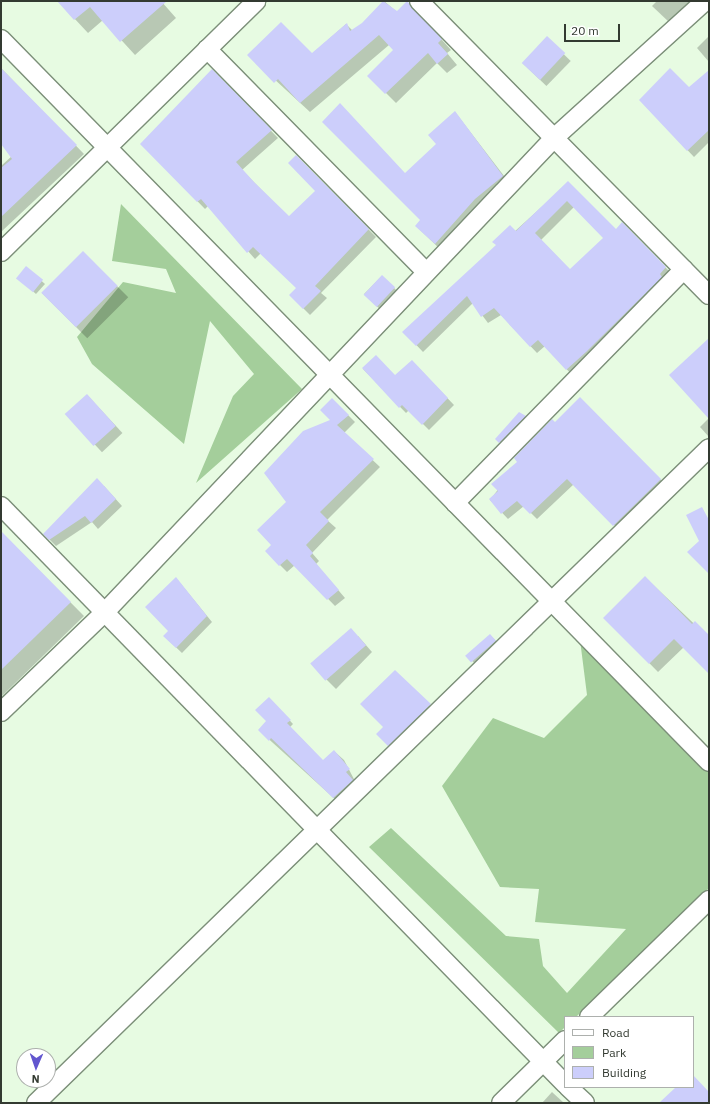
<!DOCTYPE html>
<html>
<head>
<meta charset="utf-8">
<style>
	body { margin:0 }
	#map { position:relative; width:710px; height:1104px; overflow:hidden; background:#e7fbe2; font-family:"IBM Plex Sans",sans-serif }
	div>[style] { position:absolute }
	.green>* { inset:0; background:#a4ce9b }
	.shadow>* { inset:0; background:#0003; transform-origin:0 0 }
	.building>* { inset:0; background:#cccefb; transform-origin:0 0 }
	.roads { filter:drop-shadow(1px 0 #7c8f79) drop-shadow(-1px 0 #7c8f79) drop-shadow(0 1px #7c8f79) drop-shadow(0 -1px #7c8f79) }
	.minor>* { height:18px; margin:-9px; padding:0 9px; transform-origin:9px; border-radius:9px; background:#fff }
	span { translate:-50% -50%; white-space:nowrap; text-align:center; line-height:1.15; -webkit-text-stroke:4px #fff; paint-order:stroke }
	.frame { position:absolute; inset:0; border:2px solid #333a31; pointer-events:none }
	.legend { position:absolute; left:564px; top:1016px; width:130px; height:72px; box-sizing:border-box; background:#fff; border:1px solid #adb0ad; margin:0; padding:5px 7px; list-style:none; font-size:12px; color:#333a31 }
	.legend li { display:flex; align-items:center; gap:8px; height:20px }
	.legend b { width:20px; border:1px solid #adb0ad }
	.north { position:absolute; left:16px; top:1048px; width:40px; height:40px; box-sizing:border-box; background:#fff; border:1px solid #adb0ad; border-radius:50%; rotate:182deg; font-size:11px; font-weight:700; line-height:16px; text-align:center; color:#333a31 }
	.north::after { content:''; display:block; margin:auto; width:14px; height:18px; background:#6256cf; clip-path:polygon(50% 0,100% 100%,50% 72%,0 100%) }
	.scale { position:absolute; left:564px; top:24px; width:56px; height:18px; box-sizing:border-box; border:2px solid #333a31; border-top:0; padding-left:5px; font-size:12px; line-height:14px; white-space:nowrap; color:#333a31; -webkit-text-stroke:3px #fff; paint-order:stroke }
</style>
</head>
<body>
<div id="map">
	<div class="green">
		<i style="clip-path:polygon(121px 204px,302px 389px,196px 483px,233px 396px,254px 374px,210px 321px,184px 444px,92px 364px,77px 337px,123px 282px,176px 293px,166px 269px,112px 261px)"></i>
		<i style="clip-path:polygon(579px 632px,709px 759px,709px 888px,576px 1017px,565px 1017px,565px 1027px,559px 1033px,369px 847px,391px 828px,506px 936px,539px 939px,543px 966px,567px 993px,626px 929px,535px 922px,539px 889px,500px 887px,442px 786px,493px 718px,544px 738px,587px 695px)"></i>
	</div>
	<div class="shadow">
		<i style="clip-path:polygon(58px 1px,161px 1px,176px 18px,135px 55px,103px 20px,88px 33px)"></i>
		<i style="clip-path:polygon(384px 1px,397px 12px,417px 12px,451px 50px,447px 53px,457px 65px,447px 73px,437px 63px,396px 103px,369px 76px,394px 50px,389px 45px,310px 112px,248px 55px,312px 54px,346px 24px,353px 31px,363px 24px)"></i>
		<i style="clip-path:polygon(657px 1px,695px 1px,670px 23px,652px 6px)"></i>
		<i style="clip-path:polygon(709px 36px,709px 62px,697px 48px)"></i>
		<i style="left:547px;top:38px;width:33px;height:35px;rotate:44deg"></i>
		<i style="clip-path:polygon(1px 68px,84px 154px,1px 232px,1px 166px,13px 155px,1px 142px)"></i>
		<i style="clip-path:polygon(212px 70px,278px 138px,242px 170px,289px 218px,316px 191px,296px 156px,376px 237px,321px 293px,327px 298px,310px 315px,290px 295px,297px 288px,261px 253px,255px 259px,208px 206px,205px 209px,142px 144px)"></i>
		<i style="clip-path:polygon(709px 72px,709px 142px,694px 157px,640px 100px,690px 89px)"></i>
		<i style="clip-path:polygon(455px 112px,511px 185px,443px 252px,416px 226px,421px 220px,437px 144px)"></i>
		<i style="clip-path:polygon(evenodd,568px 183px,616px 230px,622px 224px,672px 274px,573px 376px,545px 346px,537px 353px,501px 315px,488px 323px,473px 303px,423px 352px,404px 332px,568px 183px,574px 207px,605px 238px,570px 270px,541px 240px,574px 207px)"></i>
		<i style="left:83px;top:252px;width:64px;height:58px;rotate:45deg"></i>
		<i style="clip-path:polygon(27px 268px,45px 284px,36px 294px,21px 281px)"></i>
		<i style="left:382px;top:276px;width:27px;height:25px;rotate:45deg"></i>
		<i style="clip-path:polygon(412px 361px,454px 405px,429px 430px,409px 410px,406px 413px,363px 369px,395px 376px)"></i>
		<i style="left:87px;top:395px;width:52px;height:28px;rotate:47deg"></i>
		<i style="clip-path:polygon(332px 399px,355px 422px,344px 433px,380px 467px,327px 520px,336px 528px,312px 553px,319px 561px,316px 564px,345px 598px,335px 606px,295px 565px,287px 572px,266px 551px,272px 546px,287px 502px,332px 421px)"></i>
		<i style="clip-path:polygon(580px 399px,667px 486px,620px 531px,574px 484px,537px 519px,524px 506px,508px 519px,490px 500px,519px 462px)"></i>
		<i style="clip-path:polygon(525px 416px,528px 420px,503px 445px,497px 439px)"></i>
		<i style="clip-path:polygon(709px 418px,709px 437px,700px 427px)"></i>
		<i style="clip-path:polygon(104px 486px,122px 506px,98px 529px,92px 522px,56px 546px,44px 534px)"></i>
		<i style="clip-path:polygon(1px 532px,84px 616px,1px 697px)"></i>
		<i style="clip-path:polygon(645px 577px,709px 638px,709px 673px,684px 647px,658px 672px,605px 618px)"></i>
		<i style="clip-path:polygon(176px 578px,212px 622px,182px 653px,164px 636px,169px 631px)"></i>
		<i style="left:490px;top:635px;width:13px;height:31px;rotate:45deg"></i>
		<i style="clip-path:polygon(358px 636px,372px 652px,336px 689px,315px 668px)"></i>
		<i style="clip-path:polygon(269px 698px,293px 724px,290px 727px,323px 761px,334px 751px,344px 760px,356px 783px,337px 801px,262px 733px,268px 721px)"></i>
		<i style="clip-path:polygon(430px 705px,439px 713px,397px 754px,378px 734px)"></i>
		<i style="clip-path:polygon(552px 1092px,564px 1103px,542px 1103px)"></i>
	</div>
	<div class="building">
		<i style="clip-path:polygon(57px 1px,167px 1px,120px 42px,90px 7px,74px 20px)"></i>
		<i style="clip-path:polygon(383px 1px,397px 11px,407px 1px,442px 39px,438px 43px,448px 54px,437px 64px,428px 53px,385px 94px,367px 76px,393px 50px,379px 35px,300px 103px,278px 79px,274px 83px,247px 55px,281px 22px,312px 53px,347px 23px,350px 31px,362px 23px)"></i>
		<i style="left:547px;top:36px;width:25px;height:37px;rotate:43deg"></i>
		<i style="clip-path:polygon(1px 68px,77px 145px,1px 217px,1px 168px,12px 159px,1px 144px)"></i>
		<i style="clip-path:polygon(670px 68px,689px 87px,709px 70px,709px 130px,687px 151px,639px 100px)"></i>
		<i style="clip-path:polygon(212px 69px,272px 130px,236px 162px,254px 182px,289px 216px,315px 191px,288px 163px,296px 155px,369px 229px,315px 286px,321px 291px,303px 309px,289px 295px,296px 288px,253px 247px,247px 253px,201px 199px,197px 202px,140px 144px)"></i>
		<i style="clip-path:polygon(340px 103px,405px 173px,436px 144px,428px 135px,455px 111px,503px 176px,475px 199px,435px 244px,415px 226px,420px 220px,322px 122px)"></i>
		<i style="clip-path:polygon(evenodd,568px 181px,616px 229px,622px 222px,666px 267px,660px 274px,662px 277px,586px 352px,566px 370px,538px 340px,530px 347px,494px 308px,481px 317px,467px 296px,416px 346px,402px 332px,496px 245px,492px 242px,510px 225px,516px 231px,568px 181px,567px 201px,603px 238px,570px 269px,535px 233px,567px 201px)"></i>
		<i style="left:83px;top:251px;width:49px;height:59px;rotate:45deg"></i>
		<i style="left:26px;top:266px;width:22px;height:16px;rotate:39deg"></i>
		<i style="left:382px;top:275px;width:18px;height:27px;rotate:43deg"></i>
		<i style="clip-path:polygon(709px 338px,709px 419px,669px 375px)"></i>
		<i style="clip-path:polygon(376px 355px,395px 375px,412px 360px,448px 398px,422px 425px,402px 405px,399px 408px,362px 368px)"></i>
		<i style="left:87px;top:394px;width:43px;height:30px;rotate:48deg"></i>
		<i style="clip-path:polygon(580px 397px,661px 479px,613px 526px,567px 479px,530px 514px,517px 501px,501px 514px,489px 499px,498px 491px,491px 484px,517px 462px,514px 458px,552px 419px,555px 422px)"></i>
		<i style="clip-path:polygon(332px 398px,349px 415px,337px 425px,374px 459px,320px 512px,329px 521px,306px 545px,313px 553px,310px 556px,339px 590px,327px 600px,287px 559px,279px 566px,265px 551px,271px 545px,257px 530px,286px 502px,264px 473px,303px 431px,330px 420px,320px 410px)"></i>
		<i style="clip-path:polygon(519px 412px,526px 416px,499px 443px,495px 439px)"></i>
		<i style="clip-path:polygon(97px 478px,116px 499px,91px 523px,85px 516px,49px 540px,43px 534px)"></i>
		<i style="clip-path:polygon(702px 507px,709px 520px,709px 574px,687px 552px,699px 541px,686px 515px)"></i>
		<i style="clip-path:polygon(1px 531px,71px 602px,1px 670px)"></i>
		<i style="clip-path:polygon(645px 576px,692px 624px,695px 621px,709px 635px,709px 674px,674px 639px,649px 664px,603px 618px)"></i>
		<i style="clip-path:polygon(176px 577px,207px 616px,176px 648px,163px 636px,168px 631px,145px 607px)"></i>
		<i style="left:351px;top:628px;width:23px;height:54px;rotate:49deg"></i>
		<i style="left:490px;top:634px;width:9px;height:33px;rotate:49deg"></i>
		<i style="clip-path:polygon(395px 670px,431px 704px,388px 746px,376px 734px,383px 727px,360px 704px)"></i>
		<i style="clip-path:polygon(269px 697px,291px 720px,287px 723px,323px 760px,334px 750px,350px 769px,346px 772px,353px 780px,333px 798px,271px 738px,269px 741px,258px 730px,266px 721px,255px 710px)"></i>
		<i style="clip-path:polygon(693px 1075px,709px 1092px,709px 1103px,659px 1103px,676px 1087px,693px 1087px)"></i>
	</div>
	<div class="roads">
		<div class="minor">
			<i style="left:419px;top:1px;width:413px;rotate:45.4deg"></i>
			<i style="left:1px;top:39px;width:1012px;rotate:45.6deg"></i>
			<i style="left:207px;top:49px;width:313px;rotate:45.5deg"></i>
			<i style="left:1px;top:252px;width:358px;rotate:-44.5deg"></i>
			<i style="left:455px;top:503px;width:327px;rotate:-45.6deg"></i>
			<i style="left:1px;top:506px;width:808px;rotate:45.7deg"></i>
			<i style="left:1px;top:712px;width:144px;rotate:-43.9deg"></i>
			<i style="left:105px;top:612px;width:653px;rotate:-46.55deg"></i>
			<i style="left:554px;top:138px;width:204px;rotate:-42.2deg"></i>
			<i style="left:589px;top:1017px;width:168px;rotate:-44.3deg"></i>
			<i style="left:568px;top:1087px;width:23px;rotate:43deg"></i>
			<i style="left:36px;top:1103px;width:939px;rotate:-44.22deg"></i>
			<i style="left:501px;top:1103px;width:90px;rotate:-44.5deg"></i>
		</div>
	</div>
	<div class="frame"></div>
	<ul class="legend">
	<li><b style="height:5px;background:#fff"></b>Road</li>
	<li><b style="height:11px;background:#a4ce9b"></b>Park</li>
	<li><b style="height:11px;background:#cccefb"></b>Building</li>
	</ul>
	<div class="north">N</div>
	<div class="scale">20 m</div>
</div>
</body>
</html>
